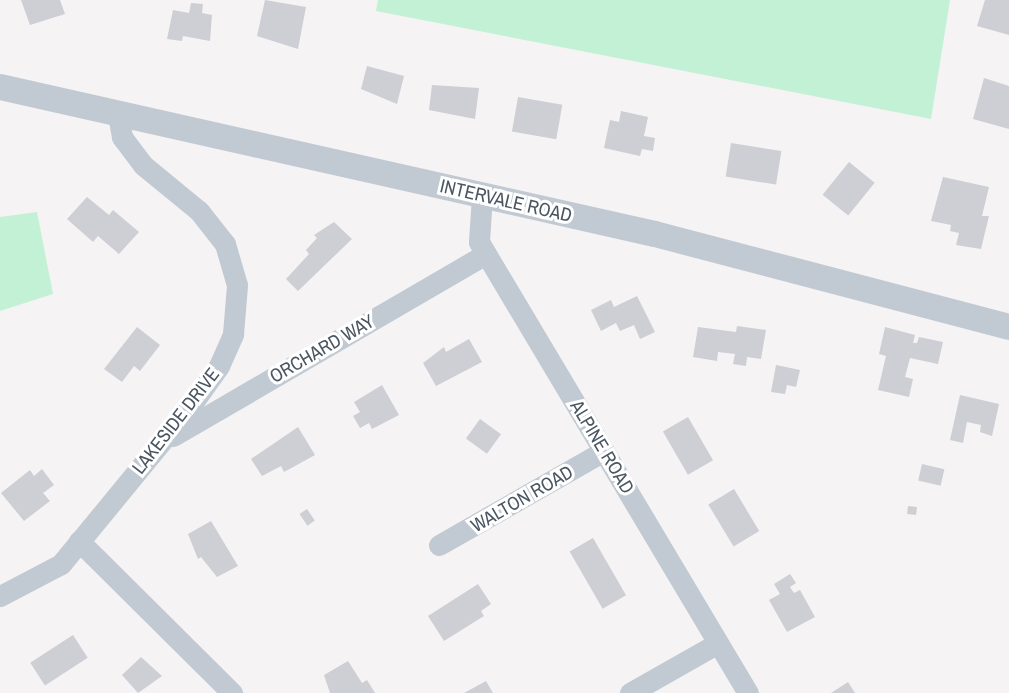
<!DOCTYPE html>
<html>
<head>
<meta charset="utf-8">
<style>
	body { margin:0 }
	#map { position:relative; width:1009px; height:693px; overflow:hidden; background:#f5f3f3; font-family:"Archivo Narrow",sans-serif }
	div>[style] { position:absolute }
	.green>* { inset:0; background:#c3f1d5 }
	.building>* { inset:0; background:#cdcfd5; transform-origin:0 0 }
	.minor>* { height:21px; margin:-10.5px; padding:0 10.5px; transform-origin:10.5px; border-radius:10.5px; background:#c1cad2 }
	.tertiary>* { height:26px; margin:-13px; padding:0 13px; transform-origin:13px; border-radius:13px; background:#c1cad2 }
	span { translate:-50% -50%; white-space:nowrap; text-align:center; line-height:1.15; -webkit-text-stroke:6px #fff; paint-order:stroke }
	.street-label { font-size:19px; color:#4a5661 }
</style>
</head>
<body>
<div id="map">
	<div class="green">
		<i style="clip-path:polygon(378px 0,950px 0,931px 119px,376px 11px)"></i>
		<i style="clip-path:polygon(37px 212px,53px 294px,0 311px,0 217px)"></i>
	</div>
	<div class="building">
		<i style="clip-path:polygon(21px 0,60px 0,65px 14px,30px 25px)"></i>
		<i style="clip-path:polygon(265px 0,306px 7px,298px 49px,257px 36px)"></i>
		<i style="clip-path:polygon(985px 0,1009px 0,1009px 35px,977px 26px)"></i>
		<i style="clip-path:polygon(191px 3px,203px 4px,202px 13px,212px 15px,210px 41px,183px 36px,182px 41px,167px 39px,173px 10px,189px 13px)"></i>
		<i style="clip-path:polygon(367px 66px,404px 76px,397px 104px,361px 89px)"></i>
		<i style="clip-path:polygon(984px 78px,1009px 86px,1009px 129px,973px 119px)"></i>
		<i style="clip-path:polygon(432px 85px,479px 88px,475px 119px,429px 110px)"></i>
		<i style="left:518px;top:97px;width:45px;height:35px;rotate:10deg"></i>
		<i style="clip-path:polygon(621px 111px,648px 117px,644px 136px,655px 138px,653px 151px,642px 149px,640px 156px,604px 148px,610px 120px,619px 122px)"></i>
		<i style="left:731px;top:143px;width:51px;height:34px;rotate:9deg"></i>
		<i style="left:849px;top:162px;width:33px;height:42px;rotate:39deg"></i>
		<i style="clip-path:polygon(943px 177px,989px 187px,982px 216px,989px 216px,981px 249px,956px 245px,959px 233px,950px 231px,951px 225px,931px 221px)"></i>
		<i style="clip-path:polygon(87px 197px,109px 215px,113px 210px,139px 232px,119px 254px,98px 236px,93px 242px,67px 219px)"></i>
		<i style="clip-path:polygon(334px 222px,352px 239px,298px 291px,286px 279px,309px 254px,306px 250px,317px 238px,314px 235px)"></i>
		<i style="clip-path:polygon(637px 296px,655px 332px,640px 339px,634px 325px,620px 331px,616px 323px,601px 331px,591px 310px,611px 300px,614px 307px)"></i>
		<i style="clip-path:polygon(737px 326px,766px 330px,761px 359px,747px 357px,746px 366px,733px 364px,735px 354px,718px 352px,717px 361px,693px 357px,698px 327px,736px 332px)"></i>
		<i style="clip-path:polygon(137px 327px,160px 345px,140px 371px,134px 366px,122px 382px,104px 369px)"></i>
		<i style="clip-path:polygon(885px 327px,915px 335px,913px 343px,917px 343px,919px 337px,943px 342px,938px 364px,910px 358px,905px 377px,913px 379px,909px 397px,878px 390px,886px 356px,879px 354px)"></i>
		<i style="clip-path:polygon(469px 339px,482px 362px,436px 386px,423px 363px,444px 347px,446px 352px)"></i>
		<i style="clip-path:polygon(776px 365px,800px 370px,796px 387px,787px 385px,785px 394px,771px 392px)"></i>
		<i style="clip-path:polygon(382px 385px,399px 415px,372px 429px,369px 423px,360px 428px,353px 416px,360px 412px,354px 402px)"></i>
		<i style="clip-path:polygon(960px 395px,999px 404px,992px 436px,980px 432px,981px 425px,967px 422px,963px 443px,950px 440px)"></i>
		<i style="left:688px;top:417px;width:50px;height:29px;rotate:60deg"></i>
		<i style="left:480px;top:419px;width:26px;height:24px;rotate:36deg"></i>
		<i style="clip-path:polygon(298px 427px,315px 455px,284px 472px,281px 466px,262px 476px,251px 459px)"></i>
		<i style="left:922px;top:464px;width:23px;height:17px;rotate:13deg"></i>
		<i style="clip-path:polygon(42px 469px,54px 485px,43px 493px,50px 501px,24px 521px,1px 493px,30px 470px,34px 476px)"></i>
		<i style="left:734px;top:489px;width:49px;height:30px;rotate:59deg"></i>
		<i style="left:908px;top:506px;width:9px;height:8px;rotate:6deg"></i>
		<i style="left:307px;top:509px;width:14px;height:9px;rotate:56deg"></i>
		<i style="clip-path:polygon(211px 521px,238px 566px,217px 577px,201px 557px,198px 559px,188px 534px)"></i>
		<i style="left:593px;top:538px;width:66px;height:27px;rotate:60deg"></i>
		<i style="clip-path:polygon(790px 574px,796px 583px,790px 587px,794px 593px,800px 590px,815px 617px,787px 632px,769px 600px,780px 594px,774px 584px)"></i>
		<i style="clip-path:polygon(478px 584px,491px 604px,481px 611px,484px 616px,444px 641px,428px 616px)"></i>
		<i style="left:73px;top:635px;width:27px;height:51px;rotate:57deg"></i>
		<i style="clip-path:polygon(141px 657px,162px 676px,138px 693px,122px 675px)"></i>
		<i style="clip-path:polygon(348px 661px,362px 683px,367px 680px,375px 693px,330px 693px,324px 675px)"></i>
		<i style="clip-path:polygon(486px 681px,493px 693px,464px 693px)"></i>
		<i style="clip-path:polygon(848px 682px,855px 693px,831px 693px)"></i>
	</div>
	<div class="minor">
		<i style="left:482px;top:195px;width:47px;rotate:93.7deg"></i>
		<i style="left:479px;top:242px;width:525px;rotate:59.19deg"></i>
		<i style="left:173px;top:436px;width:362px;rotate:-30.2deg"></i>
		<i style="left:79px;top:541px;width:216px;rotate:44.8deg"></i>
		<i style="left:439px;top:545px;width:190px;rotate:-29.7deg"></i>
		<i style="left:0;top:596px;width:69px;rotate:-27.7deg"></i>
		<i style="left:61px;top:564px;width:203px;rotate:-50.6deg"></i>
		<i style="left:190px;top:407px;width:50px;rotate:-54.7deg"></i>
		<i style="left:219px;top:366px;width:35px;rotate:-66deg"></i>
		<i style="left:233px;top:334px;width:49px;rotate:-85.3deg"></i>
		<i style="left:237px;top:285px;width:43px;rotate:-106.3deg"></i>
		<i style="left:225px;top:244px;width:42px;rotate:-128.2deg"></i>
		<i style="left:199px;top:211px;width:72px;rotate:-140.6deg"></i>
		<i style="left:143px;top:165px;width:35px;rotate:-127deg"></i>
		<i style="left:122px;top:137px;width:23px;rotate:-100deg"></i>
		<i style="left:630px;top:693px;width:101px;rotate:-29.6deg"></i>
	</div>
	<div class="tertiary">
		<i style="left:0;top:87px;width:671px;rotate:12.65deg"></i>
		<i style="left:655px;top:234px;width:366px;rotate:14.7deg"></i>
	</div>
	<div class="street-label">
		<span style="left:506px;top:201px;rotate:13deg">INTERVALE ROAD</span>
		<span style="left:322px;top:349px;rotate:-30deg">ORCHARD WAY</span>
		<span style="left:176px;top:421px;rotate:-52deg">LAKESIDE DRIVE</span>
		<span style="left:602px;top:447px;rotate:59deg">ALPINE ROAD</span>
		<span style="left:522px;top:499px;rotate:-30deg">WALTON ROAD</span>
	</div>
</div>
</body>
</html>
